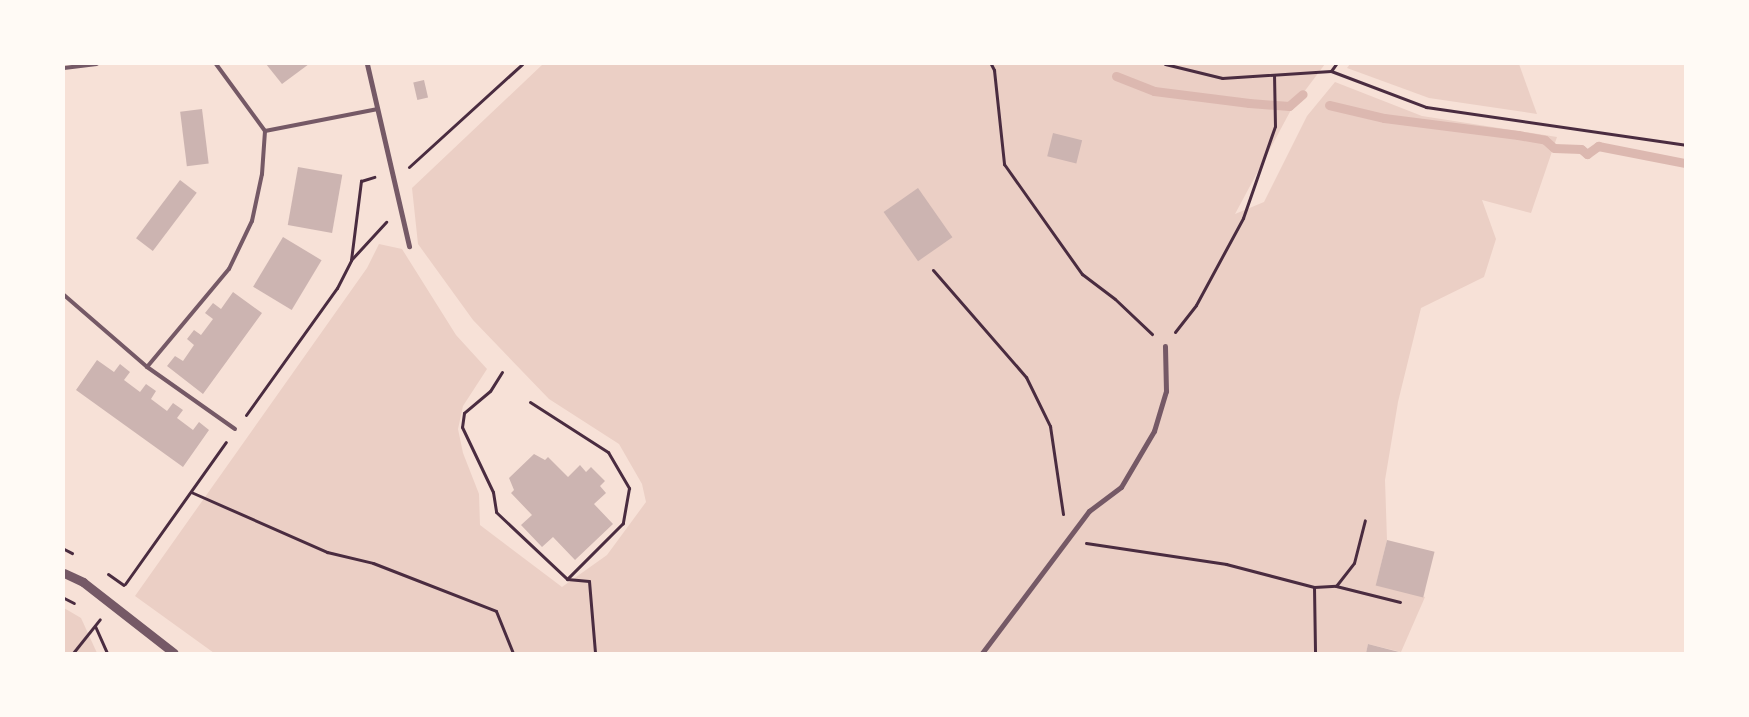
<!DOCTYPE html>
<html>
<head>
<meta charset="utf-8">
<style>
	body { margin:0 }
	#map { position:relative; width:1749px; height:717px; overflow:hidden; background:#f7e1d7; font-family:"Nunito Sans",sans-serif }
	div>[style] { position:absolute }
	.green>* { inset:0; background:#ebcfc5 }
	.stream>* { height:9px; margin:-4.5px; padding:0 4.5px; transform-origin:4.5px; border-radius:4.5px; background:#dcb8b0 }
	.building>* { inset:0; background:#ccb4b1; transform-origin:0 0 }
	.path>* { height:3px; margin:-1.5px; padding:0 1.5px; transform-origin:1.5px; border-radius:1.5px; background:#4a2c40 }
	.service>* { height:4px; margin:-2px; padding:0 2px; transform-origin:2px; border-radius:2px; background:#755966 }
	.minor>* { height:5px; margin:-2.5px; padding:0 2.5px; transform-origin:2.5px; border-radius:2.5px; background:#755966 }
	.tertiary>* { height:9px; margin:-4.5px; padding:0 4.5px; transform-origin:4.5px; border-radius:4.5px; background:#755966 }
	span { translate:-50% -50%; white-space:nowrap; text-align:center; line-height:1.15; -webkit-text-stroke:5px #fffaf5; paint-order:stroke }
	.frame { position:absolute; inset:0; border:65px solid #fffaf5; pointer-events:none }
</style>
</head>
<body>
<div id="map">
	<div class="green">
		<i style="clip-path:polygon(543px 64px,1325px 64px,1292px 108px,1235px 214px,1264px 202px,1307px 116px,1335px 82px,1422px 116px,1557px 137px,1531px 213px,1482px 200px,1496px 239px,1484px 277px,1421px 308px,1398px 402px,1385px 480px,1387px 540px,1376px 585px,1425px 597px,1401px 652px,1368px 644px,1366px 653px,214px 653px,135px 596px,367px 268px,379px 244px,402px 249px,456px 335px,487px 369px,463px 406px,458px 429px,463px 453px,479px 494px,480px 525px,562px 587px,607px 555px,646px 502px,642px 484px,619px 444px,549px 399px,473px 320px,418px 244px,412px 188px)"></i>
		<i style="clip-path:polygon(1350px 64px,1519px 64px,1537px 114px,1429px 98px,1347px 68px)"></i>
		<i style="clip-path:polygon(64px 608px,81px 618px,97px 653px,64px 653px)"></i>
	</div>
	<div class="stream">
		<i style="left:1116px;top:76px;width:41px;rotate:21.5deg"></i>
		<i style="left:1154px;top:91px;width:96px;rotate:7.2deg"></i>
		<i style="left:1249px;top:103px;width:40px;rotate:4.3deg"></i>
		<i style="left:1289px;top:106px;width:18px;rotate:-41deg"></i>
		<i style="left:1329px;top:105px;width:57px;rotate:13.3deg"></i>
		<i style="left:1384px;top:118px;width:135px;rotate:7.2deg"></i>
		<i style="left:1518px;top:135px;width:27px;rotate:10deg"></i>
		<i style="left:1545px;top:140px;width:12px;rotate:42deg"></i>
		<i style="left:1554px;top:148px;width:27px;rotate:2deg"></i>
		<i style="left:1581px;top:149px;width:8px;rotate:40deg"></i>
		<i style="left:1587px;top:154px;width:14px;rotate:-36deg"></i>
		<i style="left:1598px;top:146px;width:89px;rotate:11.1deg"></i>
	</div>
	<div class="building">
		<i style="clip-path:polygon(266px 64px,309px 64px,282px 84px)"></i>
		<i style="left:424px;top:80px;width:18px;height:11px;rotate:77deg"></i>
		<i style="left:202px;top:109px;width:55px;height:22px;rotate:83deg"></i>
		<i style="left:1053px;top:133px;width:30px;height:24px;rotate:14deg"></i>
		<i style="left:298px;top:167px;width:45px;height:59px;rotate:10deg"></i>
		<i style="left:180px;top:180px;width:21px;height:73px;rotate:37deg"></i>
		<i style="left:918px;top:188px;width:60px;height:42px;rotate:55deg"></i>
		<i style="left:283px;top:237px;width:45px;height:58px;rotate:31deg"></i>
		<i style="clip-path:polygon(233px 292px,262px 313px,203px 394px,167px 366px,175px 356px,183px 361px,194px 345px,187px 339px,194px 330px,201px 335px,213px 319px,205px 313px,213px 303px,221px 309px)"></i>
		<i style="clip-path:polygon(97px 360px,114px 372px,120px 364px,130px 372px,124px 380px,140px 392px,146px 384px,156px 391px,151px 399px,167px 411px,173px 403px,183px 410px,177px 418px,193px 430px,199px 422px,209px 430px,183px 467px,76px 390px)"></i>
		<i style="clip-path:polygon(534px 454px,545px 460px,548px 457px,568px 477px,580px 465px,586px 472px,591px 467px,605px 481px,600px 486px,606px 493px,594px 504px,613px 524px,575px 560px,553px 537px,542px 547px,521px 525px,532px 515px,511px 493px,514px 490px,509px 478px)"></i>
		<i style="left:1387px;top:540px;width:49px;height:47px;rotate:14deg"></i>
		<i style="clip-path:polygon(1368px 644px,1403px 653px,1366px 653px)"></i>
	</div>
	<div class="path">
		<i style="left:991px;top:64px;width:7px;rotate:63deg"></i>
		<i style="left:994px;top:70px;width:95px;rotate:83.9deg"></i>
		<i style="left:1004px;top:164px;width:135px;rotate:54.7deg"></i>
		<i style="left:1082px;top:274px;width:41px;rotate:37.1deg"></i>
		<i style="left:1115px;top:299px;width:51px;rotate:43.4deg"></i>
		<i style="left:1165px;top:64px;width:59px;rotate:13.8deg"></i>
		<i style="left:1222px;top:78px;width:109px;rotate:-3.7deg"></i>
		<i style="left:1331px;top:71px;width:102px;rotate:20.8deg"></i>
		<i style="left:1426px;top:107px;width:262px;rotate:8.3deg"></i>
		<i style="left:1331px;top:71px;width:9px;rotate:-54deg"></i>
		<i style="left:409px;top:167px;width:153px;rotate:-42.3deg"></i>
		<i style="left:351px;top:260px;width:52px;rotate:-47.4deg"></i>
		<i style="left:933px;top:270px;width:142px;rotate:49deg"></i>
		<i style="left:1026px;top:377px;width:55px;rotate:63.9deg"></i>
		<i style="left:1050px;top:426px;width:89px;rotate:81.6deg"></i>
		<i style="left:1175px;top:332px;width:34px;rotate:-52deg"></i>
		<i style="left:1196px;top:305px;width:99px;rotate:-61.6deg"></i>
		<i style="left:1243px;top:218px;width:97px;rotate:-70.8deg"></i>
		<i style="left:1275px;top:126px;width:51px;rotate:-91.1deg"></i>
		<i style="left:502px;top:372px;width:22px;rotate:122deg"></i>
		<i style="left:490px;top:391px;width:34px;rotate:140deg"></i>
		<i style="left:464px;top:413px;width:14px;rotate:98deg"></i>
		<i style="left:462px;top:427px;width:72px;rotate:64.5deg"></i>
		<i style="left:493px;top:492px;width:20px;rotate:81deg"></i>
		<i style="left:496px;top:512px;width:98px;rotate:43.3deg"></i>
		<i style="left:567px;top:579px;width:22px;rotate:5deg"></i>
		<i style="left:589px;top:581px;width:72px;rotate:85.2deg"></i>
		<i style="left:530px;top:402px;width:93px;rotate:32.7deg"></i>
		<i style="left:608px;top:452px;width:42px;rotate:59.7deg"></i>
		<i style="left:629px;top:488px;width:36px;rotate:100deg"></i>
		<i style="left:623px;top:523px;width:79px;rotate:135deg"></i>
		<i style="left:246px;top:415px;width:156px;rotate:-54.4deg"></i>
		<i style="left:337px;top:288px;width:31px;rotate:-63deg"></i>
		<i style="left:351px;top:260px;width:80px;rotate:-82.8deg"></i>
		<i style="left:361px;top:181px;width:14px;rotate:-17deg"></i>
		<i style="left:191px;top:492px;width:149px;rotate:23.8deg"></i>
		<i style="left:327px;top:552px;width:47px;rotate:13.4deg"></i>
		<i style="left:373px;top:563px;width:132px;rotate:21.3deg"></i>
		<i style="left:496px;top:611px;width:45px;rotate:68deg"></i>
		<i style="left:1086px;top:543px;width:142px;rotate:8.5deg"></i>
		<i style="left:1226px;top:564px;width:91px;rotate:14.6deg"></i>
		<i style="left:1314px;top:587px;width:66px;rotate:89.1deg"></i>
		<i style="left:64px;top:549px;width:9px;rotate:27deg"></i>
		<i style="left:108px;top:574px;width:19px;rotate:35deg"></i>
		<i style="left:125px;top:584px;width:174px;rotate:-54.6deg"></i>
		<i style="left:1336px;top:586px;width:66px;rotate:14deg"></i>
		<i style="left:1314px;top:587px;width:22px;rotate:-3deg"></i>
		<i style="left:1336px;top:586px;width:29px;rotate:-52deg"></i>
		<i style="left:1354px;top:563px;width:44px;rotate:-75.7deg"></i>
		<i style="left:64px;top:598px;width:11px;rotate:27deg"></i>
		<i style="left:95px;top:626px;width:30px;rotate:66deg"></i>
		<i style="left:73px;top:653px;width:43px;rotate:-51.5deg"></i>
	</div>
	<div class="service">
		<i style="left:216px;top:64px;width:83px;rotate:53.8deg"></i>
		<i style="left:64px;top:68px;width:33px;rotate:-7deg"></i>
		<i style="left:64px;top:295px;width:110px;rotate:40.9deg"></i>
		<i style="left:235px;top:429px;width:108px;rotate:-144.8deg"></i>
		<i style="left:147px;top:367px;width:128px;rotate:-50.1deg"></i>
		<i style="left:229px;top:269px;width:53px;rotate:-64.4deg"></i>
		<i style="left:252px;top:221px;width:48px;rotate:-78deg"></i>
		<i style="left:262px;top:174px;width:43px;rotate:-86deg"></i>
		<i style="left:265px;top:131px;width:115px;rotate:-11deg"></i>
	</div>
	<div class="minor">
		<i style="left:367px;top:64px;width:187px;rotate:77deg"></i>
		<i style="left:982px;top:653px;width:178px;rotate:-53deg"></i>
		<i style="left:1089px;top:511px;width:40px;rotate:-37deg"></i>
		<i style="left:1121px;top:487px;width:65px;rotate:-59.5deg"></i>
		<i style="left:1154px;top:431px;width:42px;rotate:-73.3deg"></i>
		<i style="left:1166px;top:391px;width:45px;rotate:-91.3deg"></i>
	</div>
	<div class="tertiary">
		<i style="left:64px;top:573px;width:21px;rotate:25deg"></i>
		<i style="left:83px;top:582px;width:115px;rotate:38deg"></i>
	</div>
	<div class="frame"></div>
</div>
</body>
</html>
